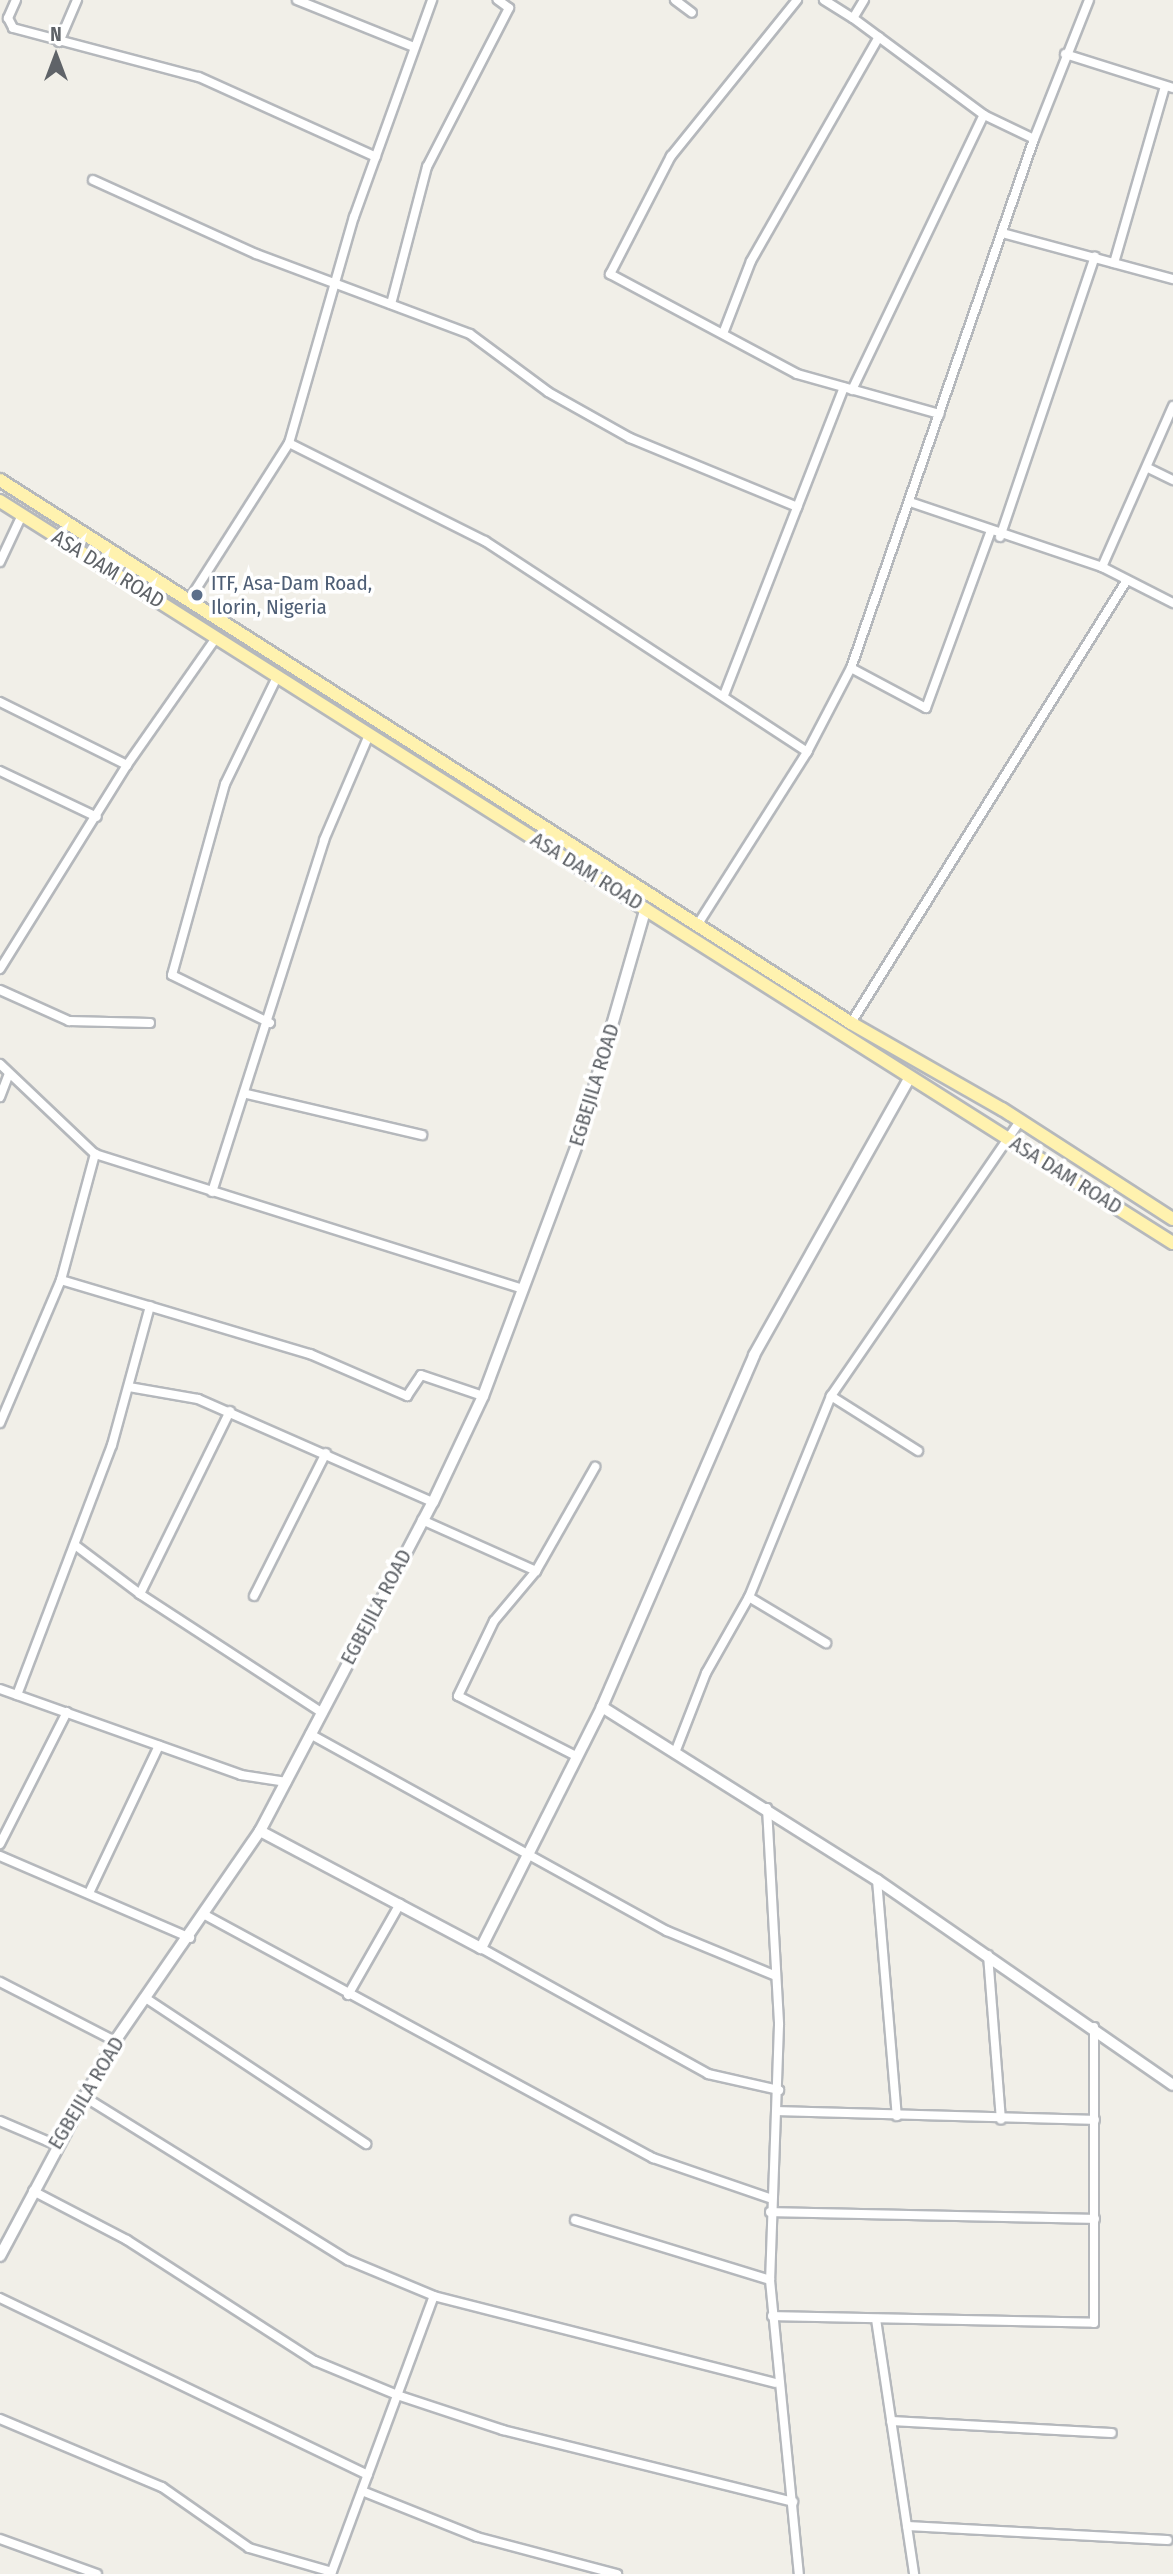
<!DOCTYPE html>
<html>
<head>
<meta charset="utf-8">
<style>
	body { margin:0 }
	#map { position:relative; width:1173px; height:2574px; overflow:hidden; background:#f1efe8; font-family:"Fira Sans Condensed",sans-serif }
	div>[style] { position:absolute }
	.roads { filter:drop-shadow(2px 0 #b5b8bc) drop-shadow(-2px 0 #b5b8bc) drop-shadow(0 2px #b5b8bc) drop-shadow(0 -2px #b5b8bc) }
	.minor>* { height:8px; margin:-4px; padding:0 4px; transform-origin:4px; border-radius:4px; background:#fff }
	.tertiary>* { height:10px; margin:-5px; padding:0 5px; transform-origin:5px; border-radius:5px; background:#fff }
	.primary>* { height:12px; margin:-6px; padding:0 6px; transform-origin:6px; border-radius:6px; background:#fff2af }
	.dots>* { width:19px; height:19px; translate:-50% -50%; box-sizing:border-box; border:4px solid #fff; border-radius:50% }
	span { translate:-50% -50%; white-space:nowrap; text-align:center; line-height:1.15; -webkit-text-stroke:7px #fff; paint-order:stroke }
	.street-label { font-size:21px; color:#5f6368 }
	.service-label { font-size:21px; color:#4e5e75 }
	.left { translate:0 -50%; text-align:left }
	.north { position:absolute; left:21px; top:21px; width:70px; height:70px; -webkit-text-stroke:5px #fff; paint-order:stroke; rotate:0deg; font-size:19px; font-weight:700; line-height:28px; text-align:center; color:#5f6368 }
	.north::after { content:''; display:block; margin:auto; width:24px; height:32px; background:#5f6368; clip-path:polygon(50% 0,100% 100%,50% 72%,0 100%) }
</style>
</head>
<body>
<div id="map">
	<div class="roads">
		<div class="minor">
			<i style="left:16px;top:0;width:20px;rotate:114deg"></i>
			<i style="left:8px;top:18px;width:11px;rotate:63deg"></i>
			<i style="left:13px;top:28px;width:192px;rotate:14.8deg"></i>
			<i style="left:199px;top:77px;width:194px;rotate:24.3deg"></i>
			<i style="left:297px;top:0;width:126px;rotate:21.9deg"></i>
			<i style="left:675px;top:0;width:21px;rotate:37deg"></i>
			<i style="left:797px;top:0;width:201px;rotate:128.9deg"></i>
			<i style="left:671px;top:156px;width:133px;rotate:117.3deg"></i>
			<i style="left:610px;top:274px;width:212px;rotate:28.1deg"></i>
			<i style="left:797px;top:374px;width:148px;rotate:15.7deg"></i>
			<i style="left:824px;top:0;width:34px;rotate:32deg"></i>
			<i style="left:864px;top:0;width:21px;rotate:121deg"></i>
			<i style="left:853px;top:18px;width:163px;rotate:36.5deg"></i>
			<i style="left:984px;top:115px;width:55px;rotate:25.6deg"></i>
			<i style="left:59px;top:42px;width:46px;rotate:-66.8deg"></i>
			<i style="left:1065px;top:54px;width:113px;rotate:17.5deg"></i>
			<i style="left:93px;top:180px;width:179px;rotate:24.4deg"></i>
			<i style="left:256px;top:254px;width:228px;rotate:20.5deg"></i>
			<i style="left:470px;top:334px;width:97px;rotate:36.6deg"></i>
			<i style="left:548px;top:392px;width:94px;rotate:29.3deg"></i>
			<i style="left:630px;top:438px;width:181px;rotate:22.4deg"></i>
			<i style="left:1002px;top:233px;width:177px;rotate:15.1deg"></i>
			<i style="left:1114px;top:263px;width:184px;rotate:-73.9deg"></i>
			<i style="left:391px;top:304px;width:142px;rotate:-75.3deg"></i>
			<i style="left:427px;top:167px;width:179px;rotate:-62.7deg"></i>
			<i style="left:509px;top:8px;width:14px;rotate:-144deg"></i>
			<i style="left:724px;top:331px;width:75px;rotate:-68.9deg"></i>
			<i style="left:751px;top:261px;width:258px;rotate:-60.3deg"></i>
			<i style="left:852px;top:390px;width:305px;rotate:-64.4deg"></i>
			<i style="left:289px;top:443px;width:219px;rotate:26.6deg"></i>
			<i style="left:485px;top:541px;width:385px;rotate:33.2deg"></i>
			<i style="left:1148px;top:468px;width:28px;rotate:26deg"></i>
			<i style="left:913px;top:503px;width:200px;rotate:18.7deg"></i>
			<i style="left:1102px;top:567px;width:80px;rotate:26.9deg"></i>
			<i style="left:1000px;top:537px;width:296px;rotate:-71.3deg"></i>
			<i style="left:0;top:562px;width:52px;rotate:-64.9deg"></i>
			<i style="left:1102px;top:567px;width:176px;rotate:-66.2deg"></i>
			<i style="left:189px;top:600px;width:186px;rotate:-57.5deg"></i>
			<i style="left:289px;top:443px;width:235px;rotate:-74deg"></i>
			<i style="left:354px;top:217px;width:231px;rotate:-70.2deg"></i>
			<i style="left:851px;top:668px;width:85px;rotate:28.1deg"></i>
			<i style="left:926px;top:708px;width:186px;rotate:-69.9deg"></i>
			<i style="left:724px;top:695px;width:330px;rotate:-68.7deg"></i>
			<i style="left:0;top:702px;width:142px;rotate:26.4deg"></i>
			<i style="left:0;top:771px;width:107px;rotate:25.4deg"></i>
			<i style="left:698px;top:924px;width:204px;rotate:-57.6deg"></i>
			<i style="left:807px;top:752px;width:95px;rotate:-62.4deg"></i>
			<i style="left:851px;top:668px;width:560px;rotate:-70.92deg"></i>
			<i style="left:1034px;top:139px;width:149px;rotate:-68.4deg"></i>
			<i style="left:0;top:969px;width:240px;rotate:-58.1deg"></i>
			<i style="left:127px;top:765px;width:155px;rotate:-55deg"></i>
			<i style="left:0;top:990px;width:76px;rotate:24.2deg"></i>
			<i style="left:69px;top:1021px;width:81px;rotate:1.4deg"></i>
			<i style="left:270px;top:1023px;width:109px;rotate:-153.9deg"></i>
			<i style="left:172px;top:975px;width:198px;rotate:-74.5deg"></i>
			<i style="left:225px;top:784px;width:121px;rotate:-64.1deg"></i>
			<i style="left:851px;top:1023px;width:522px;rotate:-58.08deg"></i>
			<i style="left:0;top:1064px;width:131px;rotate:43.5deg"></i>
			<i style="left:95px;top:1154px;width:449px;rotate:17.5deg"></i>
			<i style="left:247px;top:1094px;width:180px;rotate:13.2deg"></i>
			<i style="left:0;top:1097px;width:25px;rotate:-69deg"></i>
			<i style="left:212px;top:1192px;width:369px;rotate:-72.3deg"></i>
			<i style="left:324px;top:840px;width:114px;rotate:-66.8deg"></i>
			<i style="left:61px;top:1280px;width:260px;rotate:16.6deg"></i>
			<i style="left:310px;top:1354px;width:106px;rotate:23.4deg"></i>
			<i style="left:407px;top:1396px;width:25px;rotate:-56deg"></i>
			<i style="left:421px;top:1375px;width:65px;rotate:18.7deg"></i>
			<i style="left:129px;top:1387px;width:70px;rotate:9.9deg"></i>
			<i style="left:198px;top:1399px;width:257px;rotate:23.7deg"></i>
			<i style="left:831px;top:1396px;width:103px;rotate:32.3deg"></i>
			<i style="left:230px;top:1411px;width:204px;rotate:116.2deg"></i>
			<i style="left:140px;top:1594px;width:216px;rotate:33.1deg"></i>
			<i style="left:0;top:1423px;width:155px;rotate:-66.9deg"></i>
			<i style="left:61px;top:1280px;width:131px;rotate:-74.9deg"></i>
			<i style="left:422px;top:1520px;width:125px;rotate:24.1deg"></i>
			<i style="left:75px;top:1545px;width:81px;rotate:37deg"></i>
			<i style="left:254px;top:1596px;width:160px;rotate:-63.3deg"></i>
			<i style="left:749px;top:1597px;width:90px;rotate:30.9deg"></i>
			<i style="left:0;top:1689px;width:256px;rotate:19.6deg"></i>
			<i style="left:241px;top:1775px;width:46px;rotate:8.8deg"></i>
			<i style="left:17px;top:1695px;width:267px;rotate:-69.2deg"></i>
			<i style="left:112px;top:1445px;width:144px;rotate:-74.7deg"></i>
			<i style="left:310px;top:1734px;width:408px;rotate:28.9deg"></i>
			<i style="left:667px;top:1931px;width:116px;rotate:22.4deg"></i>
			<i style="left:676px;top:1750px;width:83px;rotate:-68.7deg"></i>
			<i style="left:706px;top:1673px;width:87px;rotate:-60.5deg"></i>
			<i style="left:749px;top:1597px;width:217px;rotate:-67.8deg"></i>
			<i style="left:831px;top:1396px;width:334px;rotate:-55.5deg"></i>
			<i style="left:574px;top:1755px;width:130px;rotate:-153deg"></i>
			<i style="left:458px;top:1696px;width:83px;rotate:-64.4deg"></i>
			<i style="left:494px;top:1621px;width:65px;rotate:-50deg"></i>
			<i style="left:536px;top:1571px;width:120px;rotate:-60.4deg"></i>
			<i style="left:767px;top:1808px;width:217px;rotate:86.8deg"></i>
			<i style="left:779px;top:2025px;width:255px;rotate:92deg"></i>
			<i style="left:770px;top:2280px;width:295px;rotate:84.4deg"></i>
			<i style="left:0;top:1844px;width:148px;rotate:-63.1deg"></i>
			<i style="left:0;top:1856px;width:207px;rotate:23.3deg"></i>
			<i style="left:877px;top:1880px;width:237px;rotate:85.2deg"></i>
			<i style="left:90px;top:1891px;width:161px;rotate:-64.6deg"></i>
			<i style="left:205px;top:1915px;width:510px;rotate:28.48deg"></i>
			<i style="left:653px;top:2158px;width:123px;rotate:19deg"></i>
			<i style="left:481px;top:1948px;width:260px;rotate:29deg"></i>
			<i style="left:708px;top:2074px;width:73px;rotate:12.7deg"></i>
			<i style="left:988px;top:1955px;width:165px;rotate:85.5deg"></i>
			<i style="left:0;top:1982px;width:129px;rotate:27.2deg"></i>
			<i style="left:348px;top:1995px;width:105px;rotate:-60.3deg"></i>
			<i style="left:147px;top:1999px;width:263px;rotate:33.5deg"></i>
			<i style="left:83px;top:2096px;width:312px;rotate:31.8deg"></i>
			<i style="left:348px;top:2260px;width:93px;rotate:22.7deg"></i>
			<i style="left:434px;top:2296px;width:352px;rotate:14.3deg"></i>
			<i style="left:779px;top:2111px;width:316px;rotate:1.6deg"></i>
			<i style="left:0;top:2121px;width:59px;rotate:23.1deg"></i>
			<i style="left:33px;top:2191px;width:106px;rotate:27.5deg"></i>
			<i style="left:127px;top:2240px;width:224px;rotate:32.8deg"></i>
			<i style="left:315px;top:2361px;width:89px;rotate:22.5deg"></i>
			<i style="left:397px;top:2395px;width:112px;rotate:18.3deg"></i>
			<i style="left:503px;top:2430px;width:299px;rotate:13.9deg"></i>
			<i style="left:770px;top:2212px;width:325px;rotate:1.2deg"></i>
			<i style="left:575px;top:2220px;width:204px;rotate:17.1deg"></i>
			<i style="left:0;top:2298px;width:408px;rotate:25.7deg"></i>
			<i style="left:772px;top:2316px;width:322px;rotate:1.2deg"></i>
			<i style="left:1094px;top:2323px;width:296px;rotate:-90deg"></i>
			<i style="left:876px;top:2319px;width:258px;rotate:81.5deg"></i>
			<i style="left:0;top:2419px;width:176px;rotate:22.8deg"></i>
			<i style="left:162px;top:2487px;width:106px;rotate:35deg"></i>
			<i style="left:249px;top:2548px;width:86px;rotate:16.1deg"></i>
			<i style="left:891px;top:2421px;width:221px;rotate:3.1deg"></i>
			<i style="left:362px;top:2491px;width:124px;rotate:21.8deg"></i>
			<i style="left:477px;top:2537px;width:145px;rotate:14.8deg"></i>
			<i style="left:907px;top:2526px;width:261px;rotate:3.1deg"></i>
			<i style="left:0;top:2539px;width:103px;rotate:19.8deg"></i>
			<i style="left:331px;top:2574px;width:296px;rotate:-69.7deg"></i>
		</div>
		<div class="tertiary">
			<i style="left:602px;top:1707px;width:325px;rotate:32.2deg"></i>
			<i style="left:877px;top:1880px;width:360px;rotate:34.7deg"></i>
			<i style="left:260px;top:1831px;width:250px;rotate:27.9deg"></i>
			<i style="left:481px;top:1948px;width:270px;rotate:-63.3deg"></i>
			<i style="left:602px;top:1707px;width:383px;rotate:-66.6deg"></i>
			<i style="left:754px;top:1355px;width:317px;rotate:-60.7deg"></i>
			<i style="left:0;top:2256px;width:244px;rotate:-61.9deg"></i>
			<i style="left:115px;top:2041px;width:255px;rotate:-55.4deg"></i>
			<i style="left:260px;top:1831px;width:372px;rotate:-62.3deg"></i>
			<i style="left:433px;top:1502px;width:117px;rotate:-64.7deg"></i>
			<i style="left:483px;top:1396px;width:278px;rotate:-69.5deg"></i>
			<i style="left:580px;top:1136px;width:237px;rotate:-73.9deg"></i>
		</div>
		<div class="primary">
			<i style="left:0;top:480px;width:1009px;rotate:32.54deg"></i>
			<i style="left:851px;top:1023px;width:174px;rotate:29.7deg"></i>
			<i style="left:1002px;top:1109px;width:203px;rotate:32.8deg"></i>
			<i style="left:0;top:501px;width:1388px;rotate:32.32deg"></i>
		</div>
	</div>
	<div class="dots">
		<i style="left:197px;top:595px;background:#5c6f8a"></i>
	</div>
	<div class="street-label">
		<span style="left:108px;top:569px;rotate:32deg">ASA DAM ROAD</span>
		<span style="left:587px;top:871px;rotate:32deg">ASA DAM ROAD</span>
		<span style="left:594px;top:1085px;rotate:-73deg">EGBEJILA ROAD</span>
		<span style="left:1066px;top:1175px;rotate:32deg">ASA DAM ROAD</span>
		<span style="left:376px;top:1607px;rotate:-62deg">EGBEJILA ROAD</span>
		<span style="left:86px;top:2093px;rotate:-59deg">EGBEJILA ROAD</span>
	</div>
	<div class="service-label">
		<span class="left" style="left:211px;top:595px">ITF, Asa-Dam Road,<br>Ilorin, Nigeria</span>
	</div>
	<div class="north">N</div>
</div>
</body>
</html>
